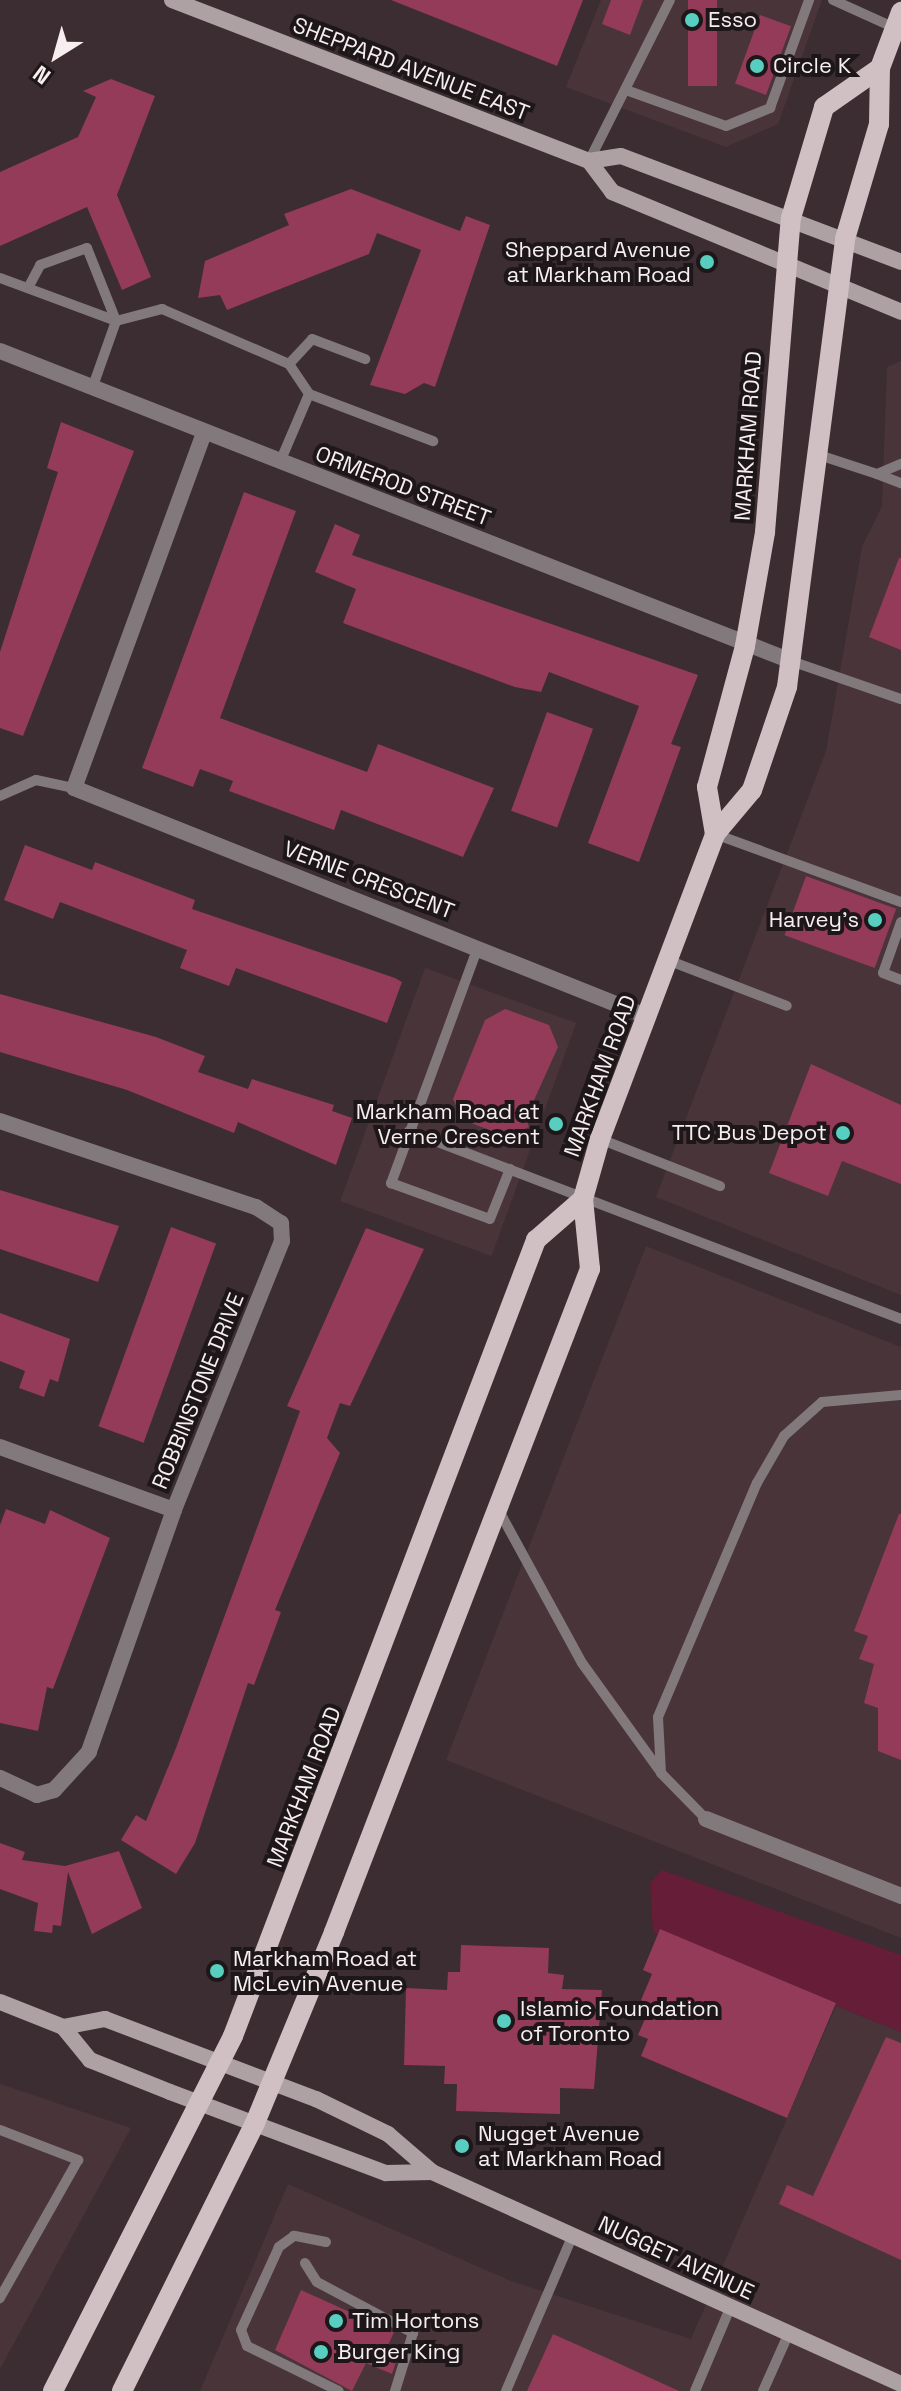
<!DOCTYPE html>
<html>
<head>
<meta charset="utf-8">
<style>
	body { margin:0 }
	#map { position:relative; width:901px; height:2391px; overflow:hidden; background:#3b2d31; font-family:"Space Grotesk",sans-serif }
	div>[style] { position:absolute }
	.built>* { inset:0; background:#49343a; transform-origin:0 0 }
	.green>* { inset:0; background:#661d38 }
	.building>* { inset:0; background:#933b59; transform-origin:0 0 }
	.lane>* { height:10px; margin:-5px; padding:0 5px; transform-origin:5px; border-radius:5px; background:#81797b }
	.street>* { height:16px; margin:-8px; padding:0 8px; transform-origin:8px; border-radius:8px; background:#81797b }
	.secondary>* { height:16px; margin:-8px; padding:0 8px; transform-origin:8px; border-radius:8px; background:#ada1a4 }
	.primary>* { height:20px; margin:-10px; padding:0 10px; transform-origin:10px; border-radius:10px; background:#d0c0c4 }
	.dots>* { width:22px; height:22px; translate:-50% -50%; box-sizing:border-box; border:4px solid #1e1719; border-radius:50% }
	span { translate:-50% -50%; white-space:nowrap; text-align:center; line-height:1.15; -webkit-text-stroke:8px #1e1719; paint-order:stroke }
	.poi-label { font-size:22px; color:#f7eef0 }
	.left { translate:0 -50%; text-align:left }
	.right { translate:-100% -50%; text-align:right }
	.street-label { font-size:22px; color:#f7eef0 }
	.north { position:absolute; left:16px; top:16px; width:80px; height:80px; -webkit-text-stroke:6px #1e1719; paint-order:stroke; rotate:217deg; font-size:22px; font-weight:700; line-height:32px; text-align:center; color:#f7eef0 }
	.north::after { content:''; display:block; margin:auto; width:28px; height:36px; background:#f7eef0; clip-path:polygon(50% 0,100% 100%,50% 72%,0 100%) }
</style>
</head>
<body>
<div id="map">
	<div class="built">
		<i style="clip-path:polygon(601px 0,822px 0,778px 124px,726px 147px,566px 87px)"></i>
		<i style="clip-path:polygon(901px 361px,901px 1295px,656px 1197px,826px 751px,862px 547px,882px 506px,887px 367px)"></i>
		<i style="left:425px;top:968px;width:161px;height:248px;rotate:20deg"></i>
		<i style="clip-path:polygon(646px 1246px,901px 1347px,901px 1938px,446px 1760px)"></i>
		<i style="clip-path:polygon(836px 2006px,901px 2032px,901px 2391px,200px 2391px,288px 2184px,511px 2281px,691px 2339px)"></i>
		<i style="clip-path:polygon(0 2084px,131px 2128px,0 2369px)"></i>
	</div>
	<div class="green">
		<i style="clip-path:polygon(662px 1870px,901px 1955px,901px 2032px,653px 1932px,650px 1883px)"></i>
	</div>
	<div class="building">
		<i style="clip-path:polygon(391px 0,583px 0,557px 66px)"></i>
		<i style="clip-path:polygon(611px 0,643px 0,630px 35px,602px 24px)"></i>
		<i style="left:688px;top:0;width:29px;height:86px"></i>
		<i style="left:760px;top:15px;width:33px;height:73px;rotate:20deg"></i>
		<i style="clip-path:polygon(111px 79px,155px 96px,117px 195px,151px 277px,122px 290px,87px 207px,0 246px,0 172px,78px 137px,96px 97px,83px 91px)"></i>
		<i style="clip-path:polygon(351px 189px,460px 231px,466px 216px,490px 225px,435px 387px,424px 383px,405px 394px,370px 385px,421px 250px,377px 233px,369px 254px,227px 310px,220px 295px,198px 298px,205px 261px,289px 225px,284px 214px)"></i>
		<i style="clip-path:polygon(61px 422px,134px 451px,23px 736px,0 728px,0 652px,58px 472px,47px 468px)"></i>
		<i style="clip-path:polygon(244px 492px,296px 511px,220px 718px,367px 772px,378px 744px,494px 788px,463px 857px,341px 810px,334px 830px,229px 791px,233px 781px,200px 769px,193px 787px,142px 768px)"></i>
		<i style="clip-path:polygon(335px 524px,360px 535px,352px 555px,698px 675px,671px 744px,681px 747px,639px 862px,588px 843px,639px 706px,549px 672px,541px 692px,515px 687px,343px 623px,356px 589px,315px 572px)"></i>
		<i style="clip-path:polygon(899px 558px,901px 558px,901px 650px,869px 637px)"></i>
		<i style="left:547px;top:712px;width:49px;height:105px;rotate:20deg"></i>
		<i style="clip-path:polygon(25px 845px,92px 870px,95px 862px,195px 900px,192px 909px,395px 978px,402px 982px,387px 1023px,236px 968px,229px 986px,180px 968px,187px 950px,60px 902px,53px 919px,4px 900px)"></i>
		<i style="left:806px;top:876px;width:96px;height:63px;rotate:20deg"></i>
		<i style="clip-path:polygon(0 994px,156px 1037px,205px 1056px,198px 1072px,248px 1089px,252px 1079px,334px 1105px,332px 1111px,352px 1118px,336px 1165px,238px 1122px,234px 1133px,127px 1090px,0 1052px)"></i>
		<i style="clip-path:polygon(505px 1009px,549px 1025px,558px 1047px,526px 1118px,529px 1127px,508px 1137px,463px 1120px,453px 1099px,485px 1020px)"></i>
		<i style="clip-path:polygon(811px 1064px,901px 1105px,901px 1184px,842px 1161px,828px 1196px,769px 1173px)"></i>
		<i style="clip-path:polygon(0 1190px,119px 1226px,98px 1282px,0 1249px)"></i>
		<i style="left:171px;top:1227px;width:48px;height:212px;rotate:20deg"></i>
		<i style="clip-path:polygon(366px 1228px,424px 1249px,350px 1406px,340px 1403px,327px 1438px,340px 1453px,275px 1610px,281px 1612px,254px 1685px,248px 1683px,195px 1843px,176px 1874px,121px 1840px,136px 1815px,146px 1821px,176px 1748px,300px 1411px,287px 1406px)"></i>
		<i style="clip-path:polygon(0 1313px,70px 1339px,58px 1382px,50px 1379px,44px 1397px,19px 1388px,25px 1371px,0 1361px)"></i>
		<i style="clip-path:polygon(6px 1509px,45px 1524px,50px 1510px,110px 1538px,53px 1689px,47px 1687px,38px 1731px,0 1723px,0 1525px)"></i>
		<i style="clip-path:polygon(899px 1514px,901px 1514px,901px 1760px,878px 1751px,878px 1708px,864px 1703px,874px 1664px,859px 1659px,868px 1636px,854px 1631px)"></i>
		<i style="clip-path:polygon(0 1843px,25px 1852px,22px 1860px,65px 1866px,119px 1851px,142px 1908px,92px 1934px,68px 1872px,61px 1926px,53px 1925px,52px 1933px,34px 1931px,38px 1903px,0 1889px)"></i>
		<i style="clip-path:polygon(660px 1929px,836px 2003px,787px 2118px,641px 2056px,648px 2039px,638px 2035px,651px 2005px,641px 2000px,652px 1974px,643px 1970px)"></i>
		<i style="clip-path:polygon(461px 1945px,549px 1948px,548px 1973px,564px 1975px,562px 1989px,602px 1990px,594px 2089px,560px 2088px,560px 2114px,456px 2111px,457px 2084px,444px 2084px,445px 2066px,404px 2065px,406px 1988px,447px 1990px,448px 1972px,460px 1972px)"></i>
		<i style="clip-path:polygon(886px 2037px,901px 2043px,901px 2260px,779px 2204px,787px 2185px,813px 2196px)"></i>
		<i style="clip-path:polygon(301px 2290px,394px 2332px,386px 2350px,398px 2356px,392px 2374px,366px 2363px,352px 2391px,275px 2350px)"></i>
		<i style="clip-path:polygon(553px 2334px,609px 2359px,679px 2391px,527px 2391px)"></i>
	</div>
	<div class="lane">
		<i style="left:833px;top:0;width:68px;rotate:24.3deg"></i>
		<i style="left:626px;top:90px;width:106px;rotate:19.8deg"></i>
		<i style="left:726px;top:126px;width:48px;rotate:-22.2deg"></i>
		<i style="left:770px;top:108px;width:115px;rotate:-70.1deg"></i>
		<i style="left:589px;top:161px;width:180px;rotate:-63.3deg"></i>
		<i style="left:0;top:278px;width:124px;rotate:20.3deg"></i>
		<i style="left:28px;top:288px;width:26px;rotate:-62deg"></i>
		<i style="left:40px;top:265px;width:50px;rotate:-19.9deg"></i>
		<i style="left:87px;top:248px;width:79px;rotate:68.3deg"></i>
		<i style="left:289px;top:364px;width:34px;rotate:-47deg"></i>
		<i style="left:312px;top:339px;width:57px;rotate:20.7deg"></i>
		<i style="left:93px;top:386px;width:69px;rotate:-70.5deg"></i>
		<i style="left:116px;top:321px;width:48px;rotate:-14.6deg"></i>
		<i style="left:162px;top:309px;width:138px;rotate:23.4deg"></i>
		<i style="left:289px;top:364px;width:36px;rotate:56deg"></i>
		<i style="left:819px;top:455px;width:61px;rotate:18.1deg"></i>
		<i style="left:877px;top:474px;width:26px;rotate:-23deg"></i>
		<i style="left:280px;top:462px;width:74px;rotate:-66.9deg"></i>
		<i style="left:309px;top:394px;width:133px;rotate:20.8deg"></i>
		<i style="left:877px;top:474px;width:26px;rotate:21deg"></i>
		<i style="left:791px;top:661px;width:116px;rotate:19.1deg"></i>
		<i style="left:0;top:796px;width:39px;rotate:-24deg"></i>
		<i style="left:36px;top:780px;width:39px;rotate:12deg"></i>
		<i style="left:715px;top:834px;width:198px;rotate:20.1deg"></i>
		<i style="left:901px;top:922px;width:54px;rotate:109.4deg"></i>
		<i style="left:883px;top:973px;width:19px;rotate:21deg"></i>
		<i style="left:478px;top:947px;width:252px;rotate:110.2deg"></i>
		<i style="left:391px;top:1183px;width:105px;rotate:20deg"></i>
		<i style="left:490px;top:1219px;width:54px;rotate:-68.2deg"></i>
		<i style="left:670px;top:961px;width:125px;rotate:21deg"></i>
		<i style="left:409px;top:1131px;width:527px;rotate:20.91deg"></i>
		<i style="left:600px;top:1139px;width:129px;rotate:21.4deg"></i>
		<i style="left:498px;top:1509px;width:175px;rotate:61.4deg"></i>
		<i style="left:582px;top:1663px;width:133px;rotate:54.2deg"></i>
		<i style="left:706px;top:1819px;width:64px;rotate:-134.4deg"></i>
		<i style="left:661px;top:1773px;width:56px;rotate:-93.1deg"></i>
		<i style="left:658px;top:1717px;width:254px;rotate:-67.1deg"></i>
		<i style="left:757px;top:1483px;width:54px;rotate:-60.1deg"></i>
		<i style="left:784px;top:1436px;width:51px;rotate:-41.8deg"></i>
		<i style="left:822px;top:1402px;width:79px;rotate:-5.1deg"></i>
		<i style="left:0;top:2130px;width:84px;rotate:21deg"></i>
		<i style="left:78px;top:2160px;width:159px;rotate:119.5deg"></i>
		<i style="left:326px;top:2242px;width:33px;rotate:-169deg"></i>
		<i style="left:294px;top:2236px;width:19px;rotate:144deg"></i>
		<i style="left:279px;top:2247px;width:91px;rotate:114.6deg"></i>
		<i style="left:241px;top:2330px;width:17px;rotate:69deg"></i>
		<i style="left:247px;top:2346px;width:102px;rotate:26.1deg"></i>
		<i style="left:305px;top:2263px;width:22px;rotate:58deg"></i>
		<i style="left:317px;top:2282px;width:109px;rotate:28deg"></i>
		<i style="left:413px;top:2333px;width:61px;rotate:107.2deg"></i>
		<i style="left:506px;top:2391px;width:170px;rotate:-66.8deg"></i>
		<i style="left:695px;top:2391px;width:90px;rotate:-67.1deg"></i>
		<i style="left:763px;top:2391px;width:64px;rotate:-65.9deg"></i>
	</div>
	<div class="street">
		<i style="left:0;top:351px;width:850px;rotate:21.4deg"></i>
		<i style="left:204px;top:433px;width:378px;rotate:110.1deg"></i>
		<i style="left:74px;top:788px;width:616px;rotate:21.73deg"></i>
		<i style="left:0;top:1121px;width:270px;rotate:18.6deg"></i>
		<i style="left:256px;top:1207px;width:30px;rotate:33deg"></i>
		<i style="left:281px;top:1223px;width:18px;rotate:87deg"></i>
		<i style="left:282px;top:1241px;width:290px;rotate:111.9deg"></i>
		<i style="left:174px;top:1510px;width:256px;rotate:109.4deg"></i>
		<i style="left:89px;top:1752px;width:52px;rotate:132.6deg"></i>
		<i style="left:54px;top:1790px;width:18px;rotate:164deg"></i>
		<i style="left:37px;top:1795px;width:41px;rotate:-155.3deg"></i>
		<i style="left:0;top:1447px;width:185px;rotate:19.9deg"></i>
		<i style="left:706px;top:1819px;width:210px;rotate:21.5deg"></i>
	</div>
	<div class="secondary">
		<i style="left:172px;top:0;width:447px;rotate:21.1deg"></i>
		<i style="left:589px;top:161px;width:32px;rotate:-9deg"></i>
		<i style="left:621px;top:156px;width:299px;rotate:20.7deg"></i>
		<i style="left:589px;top:161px;width:39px;rotate:53deg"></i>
		<i style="left:612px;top:192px;width:313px;rotate:22.5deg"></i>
		<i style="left:0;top:2002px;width:68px;rotate:21.6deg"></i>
		<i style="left:63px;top:2027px;width:43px;rotate:50.7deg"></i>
		<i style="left:90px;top:2060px;width:86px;rotate:21.8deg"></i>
		<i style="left:170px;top:2092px;width:231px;rotate:20.6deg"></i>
		<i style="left:386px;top:2173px;width:46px;rotate:-1.2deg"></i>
		<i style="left:63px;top:2027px;width:43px;rotate:-10.8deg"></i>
		<i style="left:105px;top:2019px;width:226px;rotate:20.8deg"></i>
		<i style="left:316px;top:2099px;width:80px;rotate:25.9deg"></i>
		<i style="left:388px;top:2134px;width:58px;rotate:40.8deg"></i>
		<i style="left:432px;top:2172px;width:515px;rotate:24.32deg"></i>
	</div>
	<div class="primary">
		<i style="left:715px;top:834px;width:48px;rotate:-99.7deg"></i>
		<i style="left:707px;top:787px;width:146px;rotate:-74.9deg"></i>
		<i style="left:745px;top:646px;width:116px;rotate:-80deg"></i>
		<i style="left:765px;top:532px;width:315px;rotate:-85.3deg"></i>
		<i style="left:791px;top:218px;width:116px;rotate:-73.4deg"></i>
		<i style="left:824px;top:107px;width:68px;rotate:-34.9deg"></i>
		<i style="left:53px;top:2391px;width:398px;rotate:-63.1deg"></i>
		<i style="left:233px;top:2036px;width:852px;rotate:-69.16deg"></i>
		<i style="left:536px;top:1240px;width:62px;rotate:-41.1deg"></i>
		<i style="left:122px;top:2391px;width:299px;rotate:-63.6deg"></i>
		<i style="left:255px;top:2123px;width:207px;rotate:-67.5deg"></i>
		<i style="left:334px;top:1932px;width:711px;rotate:-68.89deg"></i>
		<i style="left:590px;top:1269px;width:70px;rotate:-95.7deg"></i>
		<i style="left:583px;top:1199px;width:62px;rotate:-74.2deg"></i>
		<i style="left:600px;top:1139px;width:326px;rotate:-69.3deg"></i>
		<i style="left:715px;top:834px;width:57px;rotate:-49.9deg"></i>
		<i style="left:752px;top:790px;width:109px;rotate:-71.2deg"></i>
		<i style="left:787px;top:687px;width:452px;rotate:-82.6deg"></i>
		<i style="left:845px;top:239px;width:120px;rotate:-73.5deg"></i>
		<i style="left:879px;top:124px;width:56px;rotate:-89deg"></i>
		<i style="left:880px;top:68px;width:60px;rotate:-69.4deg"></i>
	</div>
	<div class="dots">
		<i style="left:692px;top:20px;background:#58cec0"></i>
		<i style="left:757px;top:66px;background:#58cec0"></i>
		<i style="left:707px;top:262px;background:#58cec0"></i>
		<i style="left:875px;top:920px;background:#58cec0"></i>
		<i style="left:556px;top:1124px;background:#58cec0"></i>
		<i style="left:843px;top:1133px;background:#58cec0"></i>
		<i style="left:217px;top:1971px;background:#58cec0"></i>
		<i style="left:504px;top:2021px;background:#58cec0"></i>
		<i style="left:462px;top:2146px;background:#58cec0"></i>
		<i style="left:336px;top:2321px;background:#58cec0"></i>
		<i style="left:321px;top:2352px;background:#58cec0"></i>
	</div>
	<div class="poi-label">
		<span class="left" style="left:708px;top:20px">Esso</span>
		<span class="left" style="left:773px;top:66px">Circle K</span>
		<span class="right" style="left:691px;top:262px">Sheppard Avenue<br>at Markham Road</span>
		<span class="right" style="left:859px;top:920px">Harvey's</span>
		<span class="right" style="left:540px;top:1124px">Markham Road at<br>Verne Crescent</span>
		<span class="right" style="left:827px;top:1133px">TTC Bus Depot</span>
		<span class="left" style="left:233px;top:1971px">Markham Road at<br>McLevin Avenue</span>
		<span class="left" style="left:520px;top:2021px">Islamic Foundation<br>of Toronto</span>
		<span class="left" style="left:478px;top:2146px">Nugget Avenue<br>at Markham Road</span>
		<span class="left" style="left:352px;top:2321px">Tim Hortons</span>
		<span class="left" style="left:337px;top:2352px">Burger King</span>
	</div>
	<div class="street-label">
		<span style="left:411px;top:69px;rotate:21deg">SHEPPARD AVENUE EAST</span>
		<span style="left:748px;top:436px;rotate:-86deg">MARKHAM ROAD</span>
		<span style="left:403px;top:486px;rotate:21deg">ORMEROD STREET</span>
		<span style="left:369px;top:880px;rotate:21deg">VERNE CRESCENT</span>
		<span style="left:600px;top:1076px;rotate:-70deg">MARKHAM ROAD</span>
		<span style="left:198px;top:1391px;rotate:-68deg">ROBBINSTONE DRIVE</span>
		<span style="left:304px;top:1787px;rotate:-69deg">MARKHAM ROAD</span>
		<span style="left:676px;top:2258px;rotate:25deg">NUGGET AVENUE</span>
	</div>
	<div class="north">N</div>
</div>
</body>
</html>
